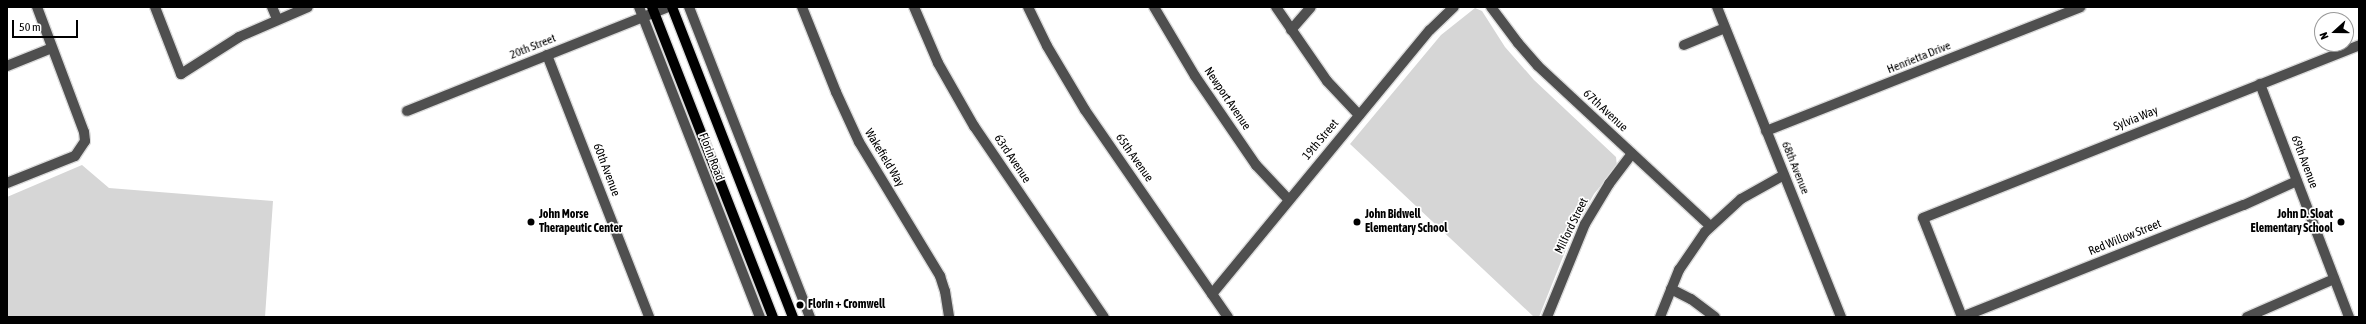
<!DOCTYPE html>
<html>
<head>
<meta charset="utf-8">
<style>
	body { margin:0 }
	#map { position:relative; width:2366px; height:324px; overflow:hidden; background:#fff; font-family:"Asap Condensed",sans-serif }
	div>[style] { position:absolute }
	.green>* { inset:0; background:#d6d6d6 }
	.roads { filter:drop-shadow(1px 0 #dbdbdb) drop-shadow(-1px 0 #dbdbdb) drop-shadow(0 1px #dbdbdb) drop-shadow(0 -1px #dbdbdb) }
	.minor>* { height:10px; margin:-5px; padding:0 5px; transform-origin:5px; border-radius:5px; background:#4f4f4f }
	.major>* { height:10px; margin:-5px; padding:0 5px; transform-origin:5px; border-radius:5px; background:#000 }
	.dots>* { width:11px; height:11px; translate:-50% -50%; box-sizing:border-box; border:2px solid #fff; border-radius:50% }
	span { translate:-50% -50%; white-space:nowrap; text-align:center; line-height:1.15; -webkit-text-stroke:3.5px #fff; paint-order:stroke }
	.street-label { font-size:12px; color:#000 }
	.poi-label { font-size:12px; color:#000; font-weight:700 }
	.left { translate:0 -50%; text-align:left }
	.right { translate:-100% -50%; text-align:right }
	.frame { position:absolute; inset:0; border:8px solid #000; pointer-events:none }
	.north { position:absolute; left:2314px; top:12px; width:40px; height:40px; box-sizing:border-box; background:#fff; border:1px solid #999; border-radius:50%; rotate:249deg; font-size:11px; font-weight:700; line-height:16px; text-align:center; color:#000 }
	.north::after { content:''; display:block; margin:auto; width:14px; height:18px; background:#000; clip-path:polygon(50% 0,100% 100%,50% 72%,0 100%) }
	.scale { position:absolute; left:12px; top:20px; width:66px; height:18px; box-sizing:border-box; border:2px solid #000; border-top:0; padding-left:5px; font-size:12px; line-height:14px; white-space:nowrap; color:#000; -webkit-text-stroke:3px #fff; paint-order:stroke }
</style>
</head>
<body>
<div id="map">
	<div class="green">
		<i style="clip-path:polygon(1475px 8px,1482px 11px,1505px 47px,1534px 80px,1616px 157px,1617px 166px,1594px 194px,1572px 234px,1539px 317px,1534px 317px,1350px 144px,1441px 35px)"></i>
		<i style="clip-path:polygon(82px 165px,109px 188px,273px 201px,265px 317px,7px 317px,7px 197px)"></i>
	</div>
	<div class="roads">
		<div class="minor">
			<i style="left:155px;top:7px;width:72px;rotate:68.8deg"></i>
			<i style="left:181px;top:74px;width:69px;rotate:-32.5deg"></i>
			<i style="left:239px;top:37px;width:75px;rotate:-23.5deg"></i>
			<i style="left:272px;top:7px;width:13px;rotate:67deg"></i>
			<i style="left:639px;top:7px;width:333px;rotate:68.7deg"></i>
			<i style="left:689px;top:7px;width:333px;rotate:68.7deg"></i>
			<i style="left:802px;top:7px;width:92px;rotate:68.2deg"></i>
			<i style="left:836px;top:92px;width:55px;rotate:65.3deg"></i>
			<i style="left:859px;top:142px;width:157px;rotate:58.8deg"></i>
			<i style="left:940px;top:276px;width:16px;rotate:72deg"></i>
			<i style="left:945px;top:291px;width:26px;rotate:81deg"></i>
			<i style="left:914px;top:7px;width:61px;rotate:66.8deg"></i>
			<i style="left:938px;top:63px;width:73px;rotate:60.3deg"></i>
			<i style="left:974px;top:126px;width:231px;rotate:55.8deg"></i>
			<i style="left:1028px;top:7px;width:43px;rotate:64deg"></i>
			<i style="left:1047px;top:46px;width:74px;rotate:59.3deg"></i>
			<i style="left:1085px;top:110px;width:252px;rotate:55.4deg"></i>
			<i style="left:1154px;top:7px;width:80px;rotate:59.3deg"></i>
			<i style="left:1195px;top:76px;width:108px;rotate:55.6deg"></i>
			<i style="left:1256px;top:165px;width:47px;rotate:46.7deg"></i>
			<i style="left:1276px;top:7px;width:90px;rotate:55.4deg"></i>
			<i style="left:1327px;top:81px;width:47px;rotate:46.7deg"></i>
			<i style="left:1491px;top:7px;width:45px;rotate:53.1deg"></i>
			<i style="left:1518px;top:43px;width:30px;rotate:49deg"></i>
			<i style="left:1538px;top:66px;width:235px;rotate:42.9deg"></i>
			<i style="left:1717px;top:7px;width:334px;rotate:68.2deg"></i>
			<i style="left:1291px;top:30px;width:30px;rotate:-49deg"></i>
			<i style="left:1684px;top:45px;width:44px;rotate:-22.5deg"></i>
			<i style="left:547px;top:55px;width:281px;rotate:68.7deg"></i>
			<i style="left:7px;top:66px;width:48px;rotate:-21.8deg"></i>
			<i style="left:2260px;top:84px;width:249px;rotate:69.1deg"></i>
			<i style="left:407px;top:111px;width:282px;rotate:-21.7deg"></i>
			<i style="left:1766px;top:131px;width:338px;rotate:-21.5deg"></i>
			<i style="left:7px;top:183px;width:73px;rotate:-21.7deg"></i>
			<i style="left:75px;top:156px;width:18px;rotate:-56deg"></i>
			<i style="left:85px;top:141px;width:9px;rotate:-96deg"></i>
			<i style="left:84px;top:132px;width:134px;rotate:-110.6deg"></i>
			<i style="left:1671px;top:289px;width:22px;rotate:27deg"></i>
			<i style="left:1691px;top:299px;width:30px;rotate:37deg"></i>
			<i style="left:1212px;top:294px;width:342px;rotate:-50.5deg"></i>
			<i style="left:1430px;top:30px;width:33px;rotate:-44deg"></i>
			<i style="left:1547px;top:317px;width:100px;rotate:-67.8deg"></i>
			<i style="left:1585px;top:224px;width:47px;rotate:-59deg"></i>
			<i style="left:1609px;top:184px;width:38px;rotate:-53deg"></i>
			<i style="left:1660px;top:317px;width:51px;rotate:-68deg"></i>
			<i style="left:1679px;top:270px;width:46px;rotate:-55.6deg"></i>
			<i style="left:1705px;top:232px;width:49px;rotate:-42.5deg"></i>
			<i style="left:1741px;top:199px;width:49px;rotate:-29.2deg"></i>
			<i style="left:1962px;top:317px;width:106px;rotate:-111.5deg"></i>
			<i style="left:1923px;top:218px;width:469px;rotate:-21.6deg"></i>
			<i style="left:1962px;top:317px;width:303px;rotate:-21.7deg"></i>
			<i style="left:2244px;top:205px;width:58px;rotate:-24.4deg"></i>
			<i style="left:2247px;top:317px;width:95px;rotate:-23.6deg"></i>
		</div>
		<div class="major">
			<i style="left:652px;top:7px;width:333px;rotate:68.7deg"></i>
			<i style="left:672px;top:7px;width:333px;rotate:68.7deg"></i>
		</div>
	</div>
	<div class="dots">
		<i style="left:531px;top:222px;background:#000"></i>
		<i style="left:1357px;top:222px;background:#000"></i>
		<i style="left:2341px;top:222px;background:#000"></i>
		<i style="left:800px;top:305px;background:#000"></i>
	</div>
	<div class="street-label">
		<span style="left:533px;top:47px;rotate:-22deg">20th Street</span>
		<span style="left:1919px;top:58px;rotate:-22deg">Henrietta Drive</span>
		<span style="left:1227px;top:99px;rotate:56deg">Newport Avenue</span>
		<span style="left:1605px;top:111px;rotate:43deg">67th Avenue</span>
		<span style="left:2136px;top:119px;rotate:-22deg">Sylvia Way</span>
		<span style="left:1321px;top:140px;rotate:-50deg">19th Street</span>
		<span style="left:711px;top:157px;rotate:69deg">Florin Road</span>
		<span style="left:884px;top:158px;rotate:59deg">Wakefield Way</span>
		<span style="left:1134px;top:158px;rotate:55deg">65th Avenue</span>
		<span style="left:1012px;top:159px;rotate:56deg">63rd Avenue</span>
		<span style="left:2304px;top:162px;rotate:69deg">69th Avenue</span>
		<span style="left:1795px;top:168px;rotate:68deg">68th Avenue</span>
		<span style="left:606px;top:170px;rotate:69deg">60th Avenue</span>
		<span style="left:1572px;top:226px;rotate:-64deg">Milford Street</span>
		<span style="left:2125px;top:238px;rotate:-22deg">Red Willow Street</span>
	</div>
	<div class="poi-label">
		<span class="left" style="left:539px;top:222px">John Morse<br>Therapeutic Center</span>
		<span class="left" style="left:1365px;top:222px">John Bidwell<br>Elementary School</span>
		<span class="right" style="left:2333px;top:222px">John D. Sloat<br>Elementary School</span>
		<span class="left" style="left:808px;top:305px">Florin + Cromwell</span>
	</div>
	<div class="frame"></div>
	<div class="north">N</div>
	<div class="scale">50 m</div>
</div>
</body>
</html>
